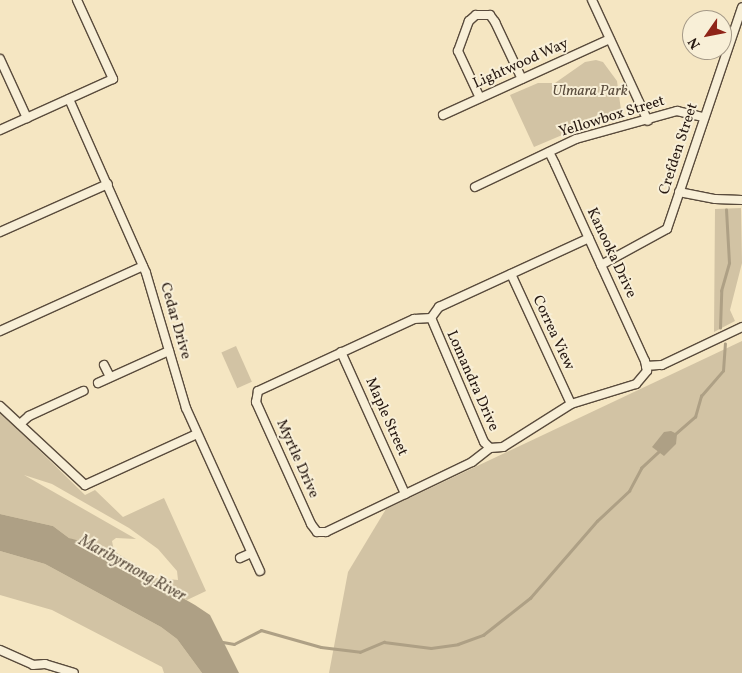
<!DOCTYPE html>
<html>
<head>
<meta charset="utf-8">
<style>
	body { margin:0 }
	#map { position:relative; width:742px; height:673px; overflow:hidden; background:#f5e6c2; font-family:Vollkorn,serif }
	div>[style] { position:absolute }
	.green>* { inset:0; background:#d2c3a4; transform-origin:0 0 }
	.water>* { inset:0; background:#aea085 }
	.stream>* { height:2.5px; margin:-1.25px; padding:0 1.25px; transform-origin:1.25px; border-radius:1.25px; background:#aea085 }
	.roads { filter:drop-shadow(1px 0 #594b3c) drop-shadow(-1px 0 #594b3c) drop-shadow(0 1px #594b3c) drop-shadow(0 -1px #594b3c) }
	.minor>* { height:8px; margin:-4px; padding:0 4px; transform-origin:4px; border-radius:4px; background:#f8efd7 }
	span { translate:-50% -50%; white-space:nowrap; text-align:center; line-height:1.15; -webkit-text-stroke:4px #f8efd7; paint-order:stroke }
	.street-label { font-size:15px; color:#251710 }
	.park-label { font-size:15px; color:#594b3c; font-style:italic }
	.water-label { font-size:16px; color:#5c4e3f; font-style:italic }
	.north { position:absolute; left:682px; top:10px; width:50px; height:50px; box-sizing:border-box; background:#f8efd7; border:1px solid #a49987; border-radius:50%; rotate:237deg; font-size:14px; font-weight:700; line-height:20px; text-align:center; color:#251710 }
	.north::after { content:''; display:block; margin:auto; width:18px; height:22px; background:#8f2418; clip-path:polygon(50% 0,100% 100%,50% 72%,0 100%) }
</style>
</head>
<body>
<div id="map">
	<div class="green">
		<i style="clip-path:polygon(596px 60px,603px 62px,617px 81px,621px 110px,534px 147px,510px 95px,538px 83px,555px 83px,585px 62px)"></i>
		<i style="clip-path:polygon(741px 208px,742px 263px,730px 310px,735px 321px,714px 332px,715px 209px)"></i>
		<i style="clip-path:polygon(742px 341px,742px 673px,329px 673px,348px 572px,386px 509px)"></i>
		<i style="left:236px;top:346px;width:39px;height:16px;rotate:66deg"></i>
		<i style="clip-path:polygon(evenodd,0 412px,85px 495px,95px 490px,123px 517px,164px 498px,206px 591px,187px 600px,124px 569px,113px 559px,69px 538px,53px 526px,0 514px,0 412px,24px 475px,52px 484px,129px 528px,158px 549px,177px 571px,178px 580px,156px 578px,114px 551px,112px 541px,116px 538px,136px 539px,24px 475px)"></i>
		<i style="clip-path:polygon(0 551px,45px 564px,161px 627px,177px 639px,202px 673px,164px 673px,162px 667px,52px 610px,0 595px)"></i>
	</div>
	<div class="water">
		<i style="clip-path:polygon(671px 431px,677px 434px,676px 444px,664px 456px,652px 447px,664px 432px)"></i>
		<i style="clip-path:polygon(0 514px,53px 526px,69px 538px,87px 543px,124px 569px,151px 580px,195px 605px,210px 615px,239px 673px,202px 673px,177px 639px,161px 627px,45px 564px,0 551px)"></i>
	</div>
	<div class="stream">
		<i style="left:720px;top:328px;width:37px;rotate:-88deg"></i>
		<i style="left:721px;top:291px;width:29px;rotate:-74deg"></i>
		<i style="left:729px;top:263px;width:53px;rotate:-93.2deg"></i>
		<i style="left:674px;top:435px;width:28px;rotate:-41deg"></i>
		<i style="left:695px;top:417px;width:22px;rotate:-74deg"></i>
		<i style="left:701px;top:396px;width:33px;rotate:-49deg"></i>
		<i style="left:723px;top:371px;width:27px;rotate:-86deg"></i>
		<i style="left:223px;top:642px;width:11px;rotate:10deg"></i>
		<i style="left:234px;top:644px;width:30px;rotate:-27deg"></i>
		<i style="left:261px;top:630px;width:62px;rotate:15.8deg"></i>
		<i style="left:321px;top:647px;width:39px;rotate:7deg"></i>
		<i style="left:360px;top:652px;width:26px;rotate:-23deg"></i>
		<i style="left:384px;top:642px;width:47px;rotate:7.3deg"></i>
		<i style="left:431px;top:648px;width:27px;rotate:-8deg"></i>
		<i style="left:458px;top:644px;width:27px;rotate:-20deg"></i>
		<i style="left:483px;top:635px;width:60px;rotate:-38.2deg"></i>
		<i style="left:530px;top:598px;width:102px;rotate:-49deg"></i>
		<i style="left:597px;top:521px;width:44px;rotate:-43.2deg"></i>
		<i style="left:629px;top:491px;width:26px;rotate:-62deg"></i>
		<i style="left:641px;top:468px;width:26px;rotate:-43deg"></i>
	</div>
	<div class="roads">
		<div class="minor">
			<i style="left:592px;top:0;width:133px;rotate:65.2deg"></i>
			<i style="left:0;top:59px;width:65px;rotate:65.4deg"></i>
			<i style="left:480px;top:98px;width:52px;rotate:-115.1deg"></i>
			<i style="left:458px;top:51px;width:32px;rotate:-70deg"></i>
			<i style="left:469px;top:21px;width:9px;rotate:-41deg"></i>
			<i style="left:476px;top:15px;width:14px"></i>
			<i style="left:490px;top:15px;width:9px;rotate:54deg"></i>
			<i style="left:495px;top:22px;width:63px;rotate:64.7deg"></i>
			<i style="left:69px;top:99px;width:190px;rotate:66.1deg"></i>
			<i style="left:146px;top:273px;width:141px;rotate:73.5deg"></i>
			<i style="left:186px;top:408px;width:179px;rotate:65.6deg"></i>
			<i style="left:443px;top:115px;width:183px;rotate:-24.5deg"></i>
			<i style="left:0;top:130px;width:124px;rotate:-24.3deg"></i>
			<i style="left:113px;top:79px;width:87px;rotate:-114.5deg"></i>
			<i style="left:549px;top:152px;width:13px;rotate:63deg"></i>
			<i style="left:555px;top:164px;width:111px;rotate:65.5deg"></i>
			<i style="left:601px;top:265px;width:106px;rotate:65.4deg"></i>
			<i style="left:645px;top:361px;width:10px;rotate:79deg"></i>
			<i style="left:647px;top:371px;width:17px;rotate:130deg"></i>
			<i style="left:636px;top:384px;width:68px;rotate:162.9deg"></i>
			<i style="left:571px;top:404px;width:80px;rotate:147.7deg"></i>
			<i style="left:503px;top:447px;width:13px;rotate:176deg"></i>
			<i style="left:490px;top:448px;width:8px;rotate:-135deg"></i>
			<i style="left:484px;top:442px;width:135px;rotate:-113.1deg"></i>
			<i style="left:431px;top:318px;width:14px;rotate:-54deg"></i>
			<i style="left:439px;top:307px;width:165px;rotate:-24.7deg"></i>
			<i style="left:475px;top:187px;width:112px;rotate:-25.4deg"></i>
			<i style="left:576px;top:139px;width:105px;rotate:-15.5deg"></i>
			<i style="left:677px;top:111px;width:28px;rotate:13deg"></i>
			<i style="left:679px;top:192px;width:37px;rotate:11deg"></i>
			<i style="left:715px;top:199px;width:27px;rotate:2deg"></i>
			<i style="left:0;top:232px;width:118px;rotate:-24deg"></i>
			<i style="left:601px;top:265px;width:75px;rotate:-28.6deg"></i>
			<i style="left:667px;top:229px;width:234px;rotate:-71.3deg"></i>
			<i style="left:511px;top:274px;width:143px;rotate:65.2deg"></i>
			<i style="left:431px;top:318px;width:17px;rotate:177deg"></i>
			<i style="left:414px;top:319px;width:172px;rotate:155.2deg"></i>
			<i style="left:258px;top:391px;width:11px;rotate:100deg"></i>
			<i style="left:256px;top:402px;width:134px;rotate:65.7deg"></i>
			<i style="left:311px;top:524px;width:10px;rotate:53deg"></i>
			<i style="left:317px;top:532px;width:9px"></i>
			<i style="left:326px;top:532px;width:162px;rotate:-25.6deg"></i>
			<i style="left:472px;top:462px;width:23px;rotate:-38deg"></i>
			<i style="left:0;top:331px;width:157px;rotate:-24.4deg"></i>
			<i style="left:341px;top:352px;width:156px;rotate:65.7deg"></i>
			<i style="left:104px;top:365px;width:13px;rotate:63deg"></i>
			<i style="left:646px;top:366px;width:16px;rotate:-4deg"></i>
			<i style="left:662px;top:365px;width:89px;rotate:-25.4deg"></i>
			<i style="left:98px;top:383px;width:78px;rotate:-24.3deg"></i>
			<i style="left:0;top:406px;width:116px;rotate:42.9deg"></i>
			<i style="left:85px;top:485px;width:123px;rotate:-24.5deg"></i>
			<i style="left:20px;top:424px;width:12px;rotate:-42deg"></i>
			<i style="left:29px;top:416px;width:60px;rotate:-24.8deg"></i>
			<i style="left:240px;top:558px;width:12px;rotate:-24deg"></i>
			<i style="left:0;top:650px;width:36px;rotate:24deg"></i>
			<i style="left:33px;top:665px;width:12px;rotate:-5deg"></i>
			<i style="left:45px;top:664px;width:30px;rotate:17deg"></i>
		</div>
	</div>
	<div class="street-label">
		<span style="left:521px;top:64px;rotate:-24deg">Lightwood Way</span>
		<span style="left:612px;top:117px;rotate:-17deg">Yellowbox Street</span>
		<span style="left:679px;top:149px;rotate:-72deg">Crefden Street</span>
		<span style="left:611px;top:253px;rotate:65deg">Kanooka Drive</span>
		<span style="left:175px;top:321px;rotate:74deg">Cedar Drive</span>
		<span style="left:553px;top:333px;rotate:65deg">Correa View</span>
		<span style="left:472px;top:381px;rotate:66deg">Lomandra Drive</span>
		<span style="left:386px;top:417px;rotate:66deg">Maple Street</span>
		<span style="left:297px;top:459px;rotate:66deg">Myrtle Drive</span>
	</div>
	<div class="park-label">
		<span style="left:590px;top:92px">Ulmara Park</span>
	</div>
	<div class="water-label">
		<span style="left:132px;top:569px;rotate:29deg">Maribyrnong River</span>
	</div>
	<div class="north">N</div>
</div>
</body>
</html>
